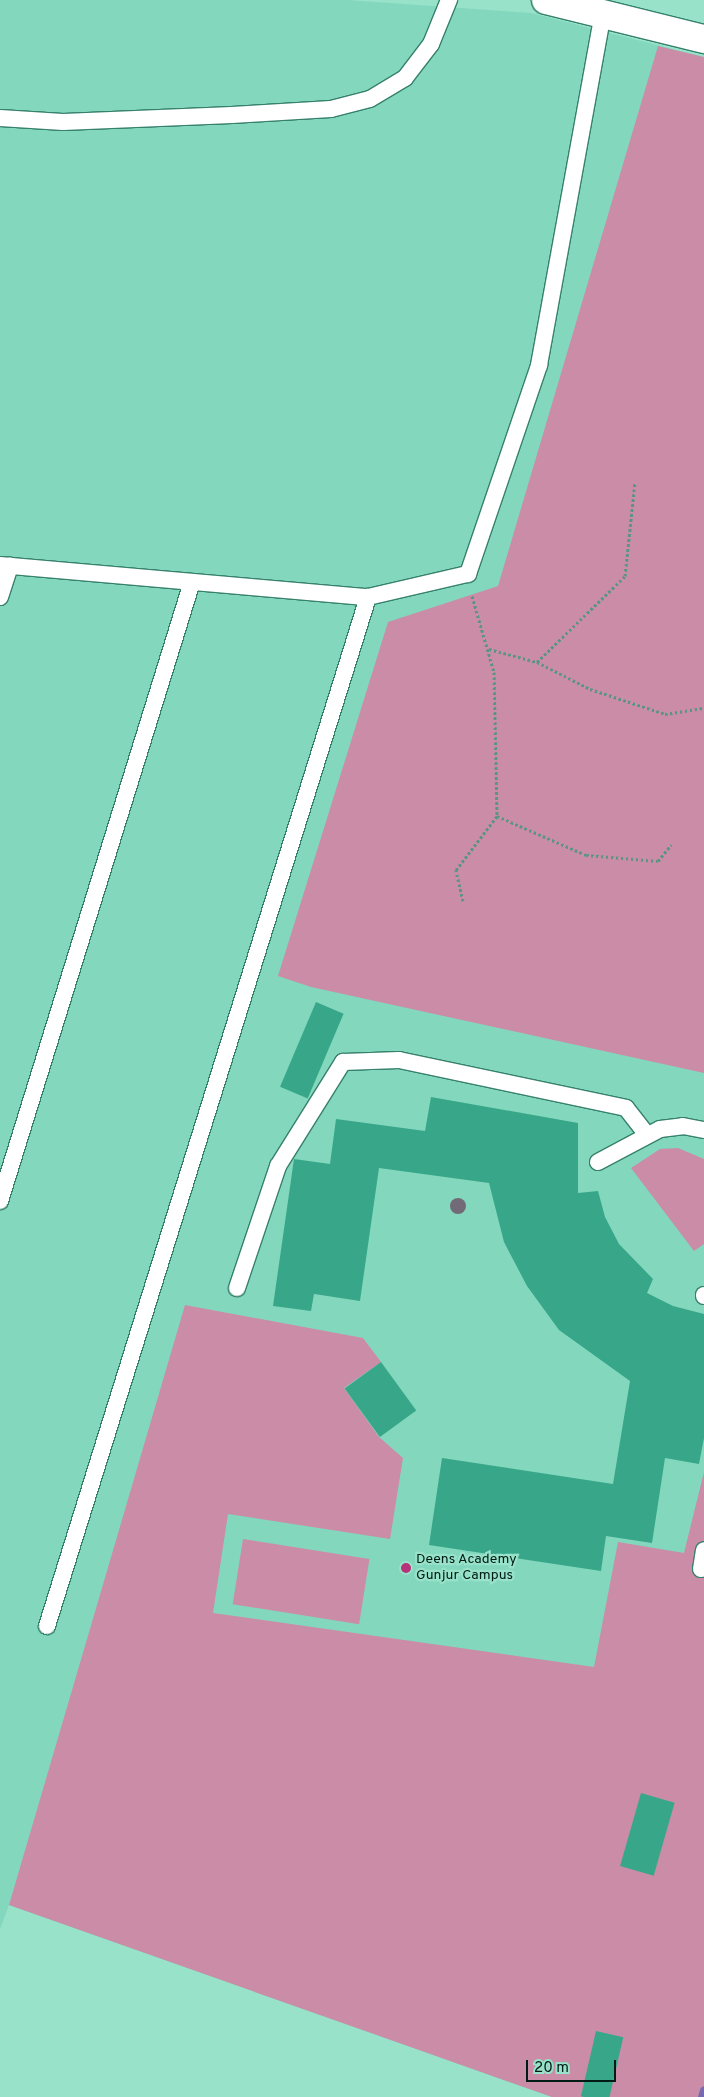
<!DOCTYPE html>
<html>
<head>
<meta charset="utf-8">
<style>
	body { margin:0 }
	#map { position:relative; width:704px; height:2097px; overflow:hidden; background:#97e2c9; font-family:Overpass,sans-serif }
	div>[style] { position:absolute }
	.built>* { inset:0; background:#83d7bd }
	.green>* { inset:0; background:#cb8ca7; transform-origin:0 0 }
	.stream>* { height:9px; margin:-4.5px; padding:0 4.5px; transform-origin:4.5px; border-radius:4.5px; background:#786ab1 }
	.building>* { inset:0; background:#38a789; transform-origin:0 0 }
	.path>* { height:3px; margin-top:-1.5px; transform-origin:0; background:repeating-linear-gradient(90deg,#5c9482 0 2.5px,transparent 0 5px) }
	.roads { filter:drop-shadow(1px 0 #36816c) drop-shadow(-1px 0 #36816c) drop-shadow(0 1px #36816c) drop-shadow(0 -1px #36816c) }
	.service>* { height:16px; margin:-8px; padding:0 8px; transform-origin:8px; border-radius:8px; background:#fff }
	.tertiary>* { height:28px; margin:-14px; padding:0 14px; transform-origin:14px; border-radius:14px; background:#fff }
	.trees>* { width:16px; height:16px; margin:-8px; border-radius:50%; background:#726b77 }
	.dots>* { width:14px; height:14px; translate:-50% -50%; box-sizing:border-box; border:2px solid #97e2c9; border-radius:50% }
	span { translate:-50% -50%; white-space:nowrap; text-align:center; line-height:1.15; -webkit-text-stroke:4.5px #97e2c9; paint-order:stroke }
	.poi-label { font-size:14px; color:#001b13 }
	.left { translate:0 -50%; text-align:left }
	.scale { position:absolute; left:526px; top:2060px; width:90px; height:22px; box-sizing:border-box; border:2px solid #001b13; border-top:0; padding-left:6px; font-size:15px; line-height:18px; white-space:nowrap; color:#001b13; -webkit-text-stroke:4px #97e2c9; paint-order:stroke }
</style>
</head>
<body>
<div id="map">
	<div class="built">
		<i style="clip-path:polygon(0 0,347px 0,531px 13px,704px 57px,704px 1831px,552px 2097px,9px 1905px,0 1929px)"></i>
	</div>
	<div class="green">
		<i style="clip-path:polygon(658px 46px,704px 57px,704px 1073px,311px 987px,278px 976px,388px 622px,498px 586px)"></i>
		<i style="clip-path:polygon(678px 1148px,704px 1159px,704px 1244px,694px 1251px,631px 1168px,660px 1149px)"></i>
		<i style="clip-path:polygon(185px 1305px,363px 1338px,381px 1362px,344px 1388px,379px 1437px,403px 1458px,390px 1539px,228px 1514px,213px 1613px,594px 1667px,618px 1542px,684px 1553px,704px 1472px,704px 2097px,552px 2097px,9px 1905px)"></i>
		<i style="left:243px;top:1539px;width:128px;height:66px;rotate:9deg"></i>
	</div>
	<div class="stream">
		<i style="left:702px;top:2097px;width:7px;rotate:-74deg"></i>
	</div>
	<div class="building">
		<i style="left:316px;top:1002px;width:30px;height:92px;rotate:23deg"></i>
		<i style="clip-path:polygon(431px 1097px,578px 1123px,578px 1193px,598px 1191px,605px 1217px,619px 1244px,653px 1279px,647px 1293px,673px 1306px,704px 1314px,704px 1438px,699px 1464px,665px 1458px,652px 1543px,606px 1536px,601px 1571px,429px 1545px,442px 1458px,613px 1484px,630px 1381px,559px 1330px,527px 1286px,504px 1242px,489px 1183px,379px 1168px,360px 1301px,314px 1294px,311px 1311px,273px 1306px,294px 1159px,330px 1164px,336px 1119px,425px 1131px)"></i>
		<i style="left:381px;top:1362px;width:60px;height:45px;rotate:54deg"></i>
		<i style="left:641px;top:1793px;width:35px;height:76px;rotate:16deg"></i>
		<i style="left:596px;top:2031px;width:28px;height:67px;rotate:13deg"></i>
	</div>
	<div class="path">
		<i style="left:472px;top:596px;width:79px;rotate:73.9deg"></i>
		<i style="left:494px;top:672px;width:144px;rotate:88.8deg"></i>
		<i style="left:497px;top:816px;width:97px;rotate:23.7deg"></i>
		<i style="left:586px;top:855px;width:72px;rotate:4.8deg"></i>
		<i style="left:658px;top:861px;width:21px;rotate:-51deg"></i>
		<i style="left:489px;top:649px;width:50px;rotate:15.2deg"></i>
		<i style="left:537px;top:662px;width:59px;rotate:27deg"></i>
		<i style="left:590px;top:689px;width:79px;rotate:18.4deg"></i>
		<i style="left:665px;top:714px;width:39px;rotate:-9deg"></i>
		<i style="left:537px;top:662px;width:123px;rotate:-44.3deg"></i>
		<i style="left:625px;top:576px;width:95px;rotate:-83.9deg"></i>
		<i style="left:463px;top:901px;width:32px;rotate:-103deg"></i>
		<i style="left:456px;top:870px;width:68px;rotate:-52.8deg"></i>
	</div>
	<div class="roads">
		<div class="service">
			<i style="left:0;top:118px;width:63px;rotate:3.6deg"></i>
			<i style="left:63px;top:122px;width:169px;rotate:-2.4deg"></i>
			<i style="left:232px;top:115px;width:99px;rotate:-3.5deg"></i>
			<i style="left:331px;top:109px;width:40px;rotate:-14.4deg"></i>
			<i style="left:370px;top:99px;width:41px;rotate:-31deg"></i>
			<i style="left:405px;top:78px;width:43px;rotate:-52.6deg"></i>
			<i style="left:431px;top:44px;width:48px;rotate:-67.8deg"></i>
			<i style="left:0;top:565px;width:369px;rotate:5deg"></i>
			<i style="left:368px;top:597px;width:103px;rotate:-13deg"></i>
			<i style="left:468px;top:574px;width:221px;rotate:-71.2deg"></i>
			<i style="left:539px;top:365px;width:357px;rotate:-79.7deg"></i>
			<i style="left:0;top:597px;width:33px;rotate:-72deg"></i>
			<i style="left:598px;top:1162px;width:70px;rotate:-28deg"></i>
			<i style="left:660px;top:1129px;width:23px;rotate:-7deg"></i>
			<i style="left:683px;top:1126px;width:21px;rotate:11deg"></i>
			<i style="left:0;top:1201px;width:648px;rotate:-72.77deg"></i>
			<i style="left:237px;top:1288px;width:129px;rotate:-71.4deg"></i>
			<i style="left:278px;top:1166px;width:123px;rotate:-58deg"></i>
			<i style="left:343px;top:1062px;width:56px;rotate:-2deg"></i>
			<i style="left:399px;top:1060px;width:232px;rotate:11.9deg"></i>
			<i style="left:626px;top:1108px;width:34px;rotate:52deg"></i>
			<i style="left:704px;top:1296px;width:1px;rotate:-90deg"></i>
			<i style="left:701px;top:1569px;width:19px;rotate:-81deg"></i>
			<i style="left:47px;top:1626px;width:1078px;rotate:-72.67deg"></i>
		</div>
		<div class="tertiary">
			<i style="left:546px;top:0;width:163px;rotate:13.9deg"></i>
		</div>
	</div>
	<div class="trees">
		<i style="left:458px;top:1206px"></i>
	</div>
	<div class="dots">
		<i style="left:406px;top:1568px;background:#b6337a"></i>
	</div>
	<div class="poi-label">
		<span class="left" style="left:416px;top:1568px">Deens Academy<br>Gunjur Campus</span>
	</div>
	<div class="scale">20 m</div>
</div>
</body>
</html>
